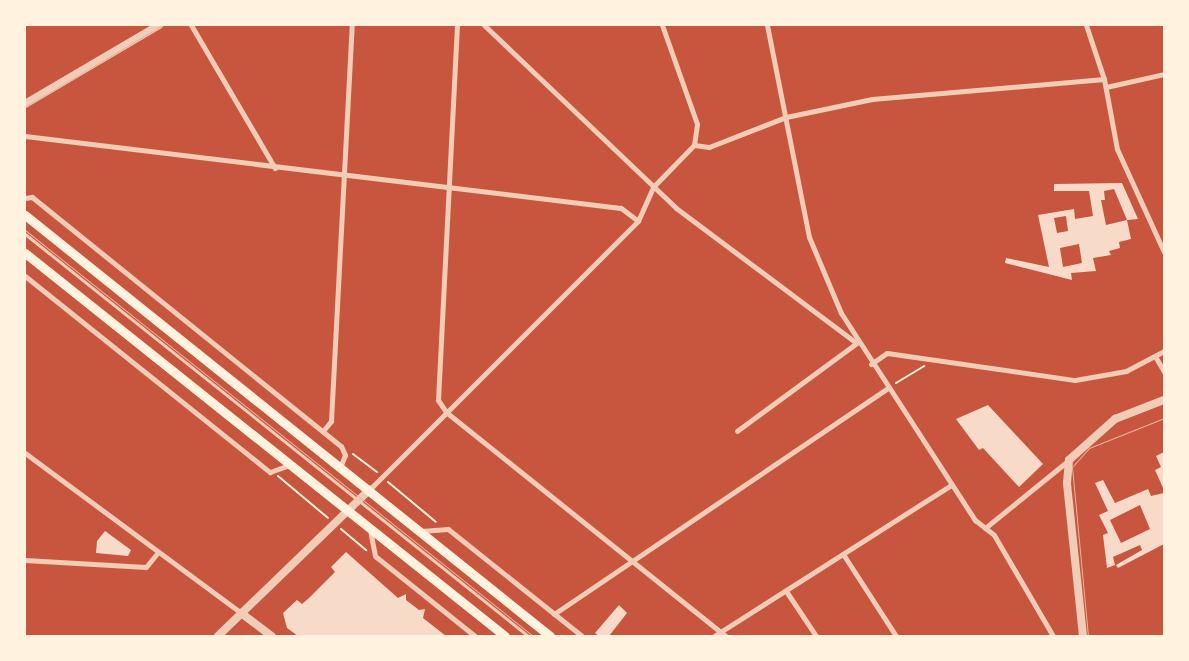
<!DOCTYPE html>
<html>
<head>
<meta charset="utf-8">
<style>
	body { margin:0 }
	#map { position:relative; width:1189px; height:661px; overflow:hidden; background:#c8553d; font-family:Raleway,sans-serif }
	div>[style] { position:absolute }
	.building>* { inset:0; background:#f7dbc8 }
	.path>* { height:2px; margin:-1px; padding:0 1px; transform-origin:1px; border-radius:1px; background:#fff3e0 }
	.service>* { height:3px; margin:-1.5px; padding:0 1.5px; transform-origin:1.5px; border-radius:1.5px; background:#f1ccb7 }
	.pedestrian>* { height:4.5px; margin:-2.25px; padding:0 2.25px; transform-origin:2.25px; border-radius:2.25px; background:#f1ccb7 }
	.minor>* { height:5px; margin:-2.5px; padding:0 2.5px; transform-origin:2.5px; border-radius:2.5px; background:#f1ccb7 }
	.tertiary>* { height:8px; margin:-4px; padding:0 4px; transform-origin:4px; border-radius:4px; background:#f1ccb7 }
	.secondary>* { height:9px; margin:-4.5px; padding:0 4.5px; transform-origin:4.5px; border-radius:4.5px; background:#fff3e0 }
	.tram>* { height:1px; margin:-0.5px; padding:0 0.5px; transform-origin:0.5px; border-radius:0.5px; background:#e9b49f }
	span { translate:-50% -50%; white-space:nowrap; text-align:center; line-height:1.15; -webkit-text-stroke:4px #fff3e0; paint-order:stroke }
	.frame { position:absolute; inset:0; border:26px solid #fff3e0; pointer-events:none }
</style>
</head>
<body>
<div id="map">
	<div class="building">
		<i style="clip-path:polygon(evenodd,1122px 183px,1138px 219px,1127px 220px,1131px 239px,1119px 242px,1120px 248px,1109px 251px,1111px 255px,1093px 258px,1096px 271px,1071px 273px,1072px 280px,1005px 263px,1006px 258px,1049px 267px,1038px 215px,1074px 209px,1075px 219px,1093px 216px,1089px 191px,1054px 191px,1054px 184px,1122px 183px,1114px 189px,1127px 220px,1106px 225px,1101px 200px,1105px 200px,1104px 191px,1114px 189px,1122px 183px,1066px 216px,1068px 231px,1057px 233px,1054px 218px,1066px 216px,1122px 183px,1079px 244px,1082px 263px,1063px 267px,1060px 248px,1079px 244px)"></i>
		<i style="clip-path:polygon(988px 405px,1043px 464px,1019px 487px,983px 448px,979px 450px,956px 419px)"></i>
		<i style="clip-path:polygon(1164px 452px,1164px 490px,1155px 470px,1161px 467px,1156px 456px)"></i>
		<i style="clip-path:polygon(evenodd,1103px 480px,1115px 503px,1148px 489px,1151px 496px,1164px 493px,1164px 544px,1118px 568px,1116px 565px,1142px 550px,1140px 545px,1113px 557px,1115px 565px,1107px 568px,1103px 535px,1108px 533px,1099px 515px,1108px 511px,1095px 483px,1103px 480px,1140px 505px,1150px 529px,1121px 543px,1110px 520px,1140px 505px)"></i>
		<i style="clip-path:polygon(105px 531px,131px 550px,128px 556px,96px 553px,97px 541px)"></i>
		<i style="clip-path:polygon(346px 552px,398px 598px,406px 594px,406px 600px,419px 610px,425px 609px,423px 618px,446px 636px,298px 636px,287px 628px,283px 613px,297px 600px,302px 604px,309px 598px,335px 572px,331px 567px)"></i>
		<i style="clip-path:polygon(619px 605px,627px 613px,609px 636px,599px 636px,595px 633px)"></i>
	</div>
	<div class="path">
		<i style="left:896px;top:383px;width:33px;rotate:-31deg"></i>
		<i style="left:353px;top:454px;width:30px;rotate:37deg"></i>
		<i style="left:278px;top:476px;width:65px;rotate:40deg"></i>
		<i style="left:388px;top:482px;width:62px;rotate:39.8deg"></i>
		<i style="left:341px;top:529px;width:33px;rotate:40deg"></i>
	</div>
	<div class="service">
		<i style="left:25px;top:234px;width:644px;rotate:38.63deg"></i>
	</div>
	<div class="pedestrian">
		<i style="left:1156px;top:357px;width:16px;rotate:60deg"></i>
		<i style="left:737px;top:431px;width:149px;rotate:-36.3deg"></i>
	</div>
	<div class="minor">
		<i style="left:191px;top:25px;width:166px;rotate:59.6deg"></i>
		<i style="left:457px;top:25px;width:375px;rotate:92.9deg"></i>
		<i style="left:438px;top:400px;width:14px;rotate:56deg"></i>
		<i style="left:446px;top:412px;width:359px;rotate:38.7deg"></i>
		<i style="left:484px;top:25px;width:265px;rotate:43.6deg"></i>
		<i style="left:676px;top:208px;width:222px;rotate:36.8deg"></i>
		<i style="left:662px;top:25px;width:105px;rotate:70.5deg"></i>
		<i style="left:697px;top:124px;width:21px;rotate:98deg"></i>
		<i style="left:767px;top:25px;width:216px;rotate:78.8deg"></i>
		<i style="left:809px;top:237px;width:82px;rotate:67.2deg"></i>
		<i style="left:841px;top:313px;width:247px;rotate:57.1deg"></i>
		<i style="left:975px;top:520px;width:24px;rotate:38deg"></i>
		<i style="left:994px;top:535px;width:117px;rotate:59.7deg"></i>
		<i style="left:1086px;top:25px;width:57px;rotate:71.6deg"></i>
		<i style="left:1104px;top:79px;width:71px;rotate:79.5deg"></i>
		<i style="left:1117px;top:149px;width:113px;rotate:65.5deg"></i>
		<i style="left:1106px;top:87px;width:59px;rotate:-12.6deg"></i>
		<i style="left:25px;top:136px;width:600px;rotate:6.89deg"></i>
		<i style="left:621px;top:208px;width:21px;rotate:37deg"></i>
		<i style="left:694px;top:145px;width:15px;rotate:8deg"></i>
		<i style="left:709px;top:147px;width:83px;rotate:-21.3deg"></i>
		<i style="left:786px;top:117px;width:88px;rotate:-11.8deg"></i>
		<i style="left:872px;top:99px;width:233px;rotate:-4.9deg"></i>
		<i style="left:25px;top:198px;width:7px;rotate:-8deg"></i>
		<i style="left:32px;top:197px;width:397px;rotate:38.9deg"></i>
		<i style="left:341px;top:446px;width:10px;rotate:66deg"></i>
		<i style="left:345px;top:455px;width:11px;rotate:112deg"></i>
		<i style="left:25px;top:276px;width:314px;rotate:38.7deg"></i>
		<i style="left:270px;top:472px;width:20px;rotate:-20deg"></i>
		<i style="left:871px;top:364px;width:19px;rotate:-35deg"></i>
		<i style="left:887px;top:353px;width:190px;rotate:8.2deg"></i>
		<i style="left:1075px;top:380px;width:52px;rotate:-10deg"></i>
		<i style="left:1126px;top:371px;width:43px;rotate:-27.8deg"></i>
		<i style="left:323px;top:431px;width:13px;rotate:-51deg"></i>
		<i style="left:331px;top:421px;width:397px;rotate:-87deg"></i>
		<i style="left:25px;top:453px;width:269px;rotate:36.5deg"></i>
		<i style="left:370px;top:489px;width:379px;rotate:-45deg"></i>
		<i style="left:638px;top:221px;width:37px;rotate:-66deg"></i>
		<i style="left:653px;top:187px;width:59px;rotate:-45.7deg"></i>
		<i style="left:985px;top:528px;width:108px;rotate:-39deg"></i>
		<i style="left:370px;top:530px;width:26px;rotate:79deg"></i>
		<i style="left:375px;top:556px;width:128px;rotate:38.7deg"></i>
		<i style="left:421px;top:531px;width:27px;rotate:-4deg"></i>
		<i style="left:448px;top:529px;width:171px;rotate:38.6deg"></i>
		<i style="left:843px;top:554px;width:98px;rotate:57.1deg"></i>
		<i style="left:25px;top:560px;width:121px;rotate:3.3deg"></i>
		<i style="left:146px;top:567px;width:19px;rotate:-51deg"></i>
		<i style="left:786px;top:591px;width:54px;rotate:56.3deg"></i>
		<i style="left:554px;top:614px;width:403px;rotate:-34.1deg"></i>
		<i style="left:714px;top:636px;width:281px;rotate:-32.5deg"></i>
	</div>
	<div class="tertiary">
		<i style="left:25px;top:104px;width:156px;rotate:-30.5deg"></i>
		<i style="left:241px;top:613px;width:39px;rotate:37deg"></i>
		<i style="left:218px;top:636px;width:211px;rotate:-44deg"></i>
		<i style="left:1083px;top:636px;width:154px;rotate:-96deg"></i>
		<i style="left:1067px;top:483px;width:23px;rotate:-85deg"></i>
		<i style="left:1069px;top:460px;width:62px;rotate:-41.7deg"></i>
		<i style="left:1115px;top:419px;width:53px;rotate:-21.2deg"></i>
	</div>
	<div class="secondary">
		<i style="left:25px;top:215px;width:673px;rotate:38.73deg"></i>
		<i style="left:25px;top:253px;width:614px;rotate:38.59deg"></i>
	</div>
	<div class="tram">
		<i style="left:25px;top:107px;width:161px;rotate:-30.7deg"></i>
		<i style="left:25px;top:230px;width:650px;rotate:38.63deg"></i>
		<i style="left:1088px;top:636px;width:170px;rotate:-95.4deg"></i>
		<i style="left:1072px;top:467px;width:25px;rotate:-48deg"></i>
		<i style="left:1089px;top:448px;width:81px;rotate:-21.8deg"></i>
	</div>
	<div class="frame"></div>
</div>
</body>
</html>
